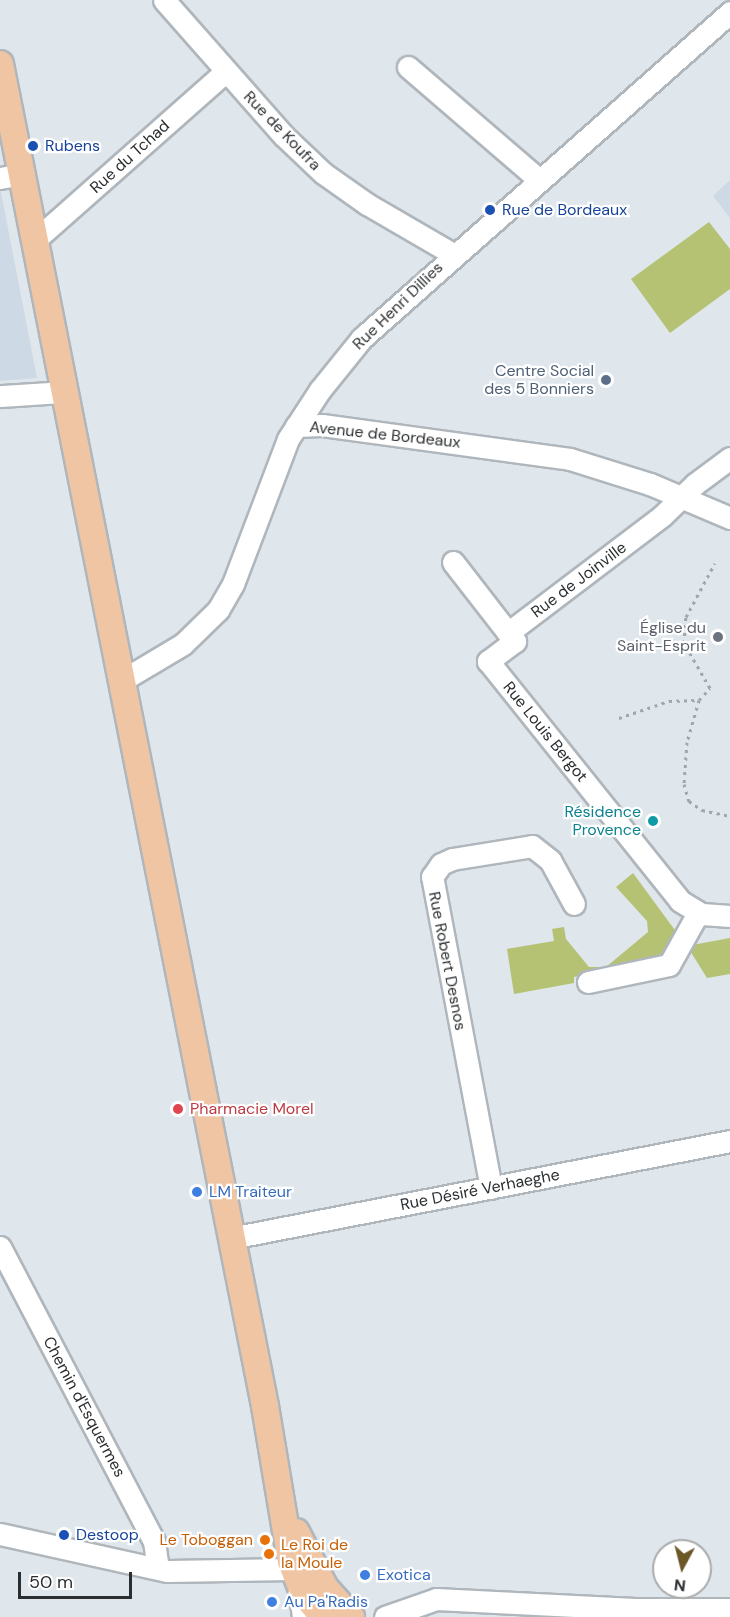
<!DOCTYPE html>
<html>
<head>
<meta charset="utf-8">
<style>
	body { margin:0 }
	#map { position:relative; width:730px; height:1617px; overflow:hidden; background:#dfe6ec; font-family:"DM Sans",sans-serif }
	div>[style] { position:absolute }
	.built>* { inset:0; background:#cddae6 }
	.green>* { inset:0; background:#b5c274 }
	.path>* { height:3px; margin-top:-1.5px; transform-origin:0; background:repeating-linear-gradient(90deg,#a1a6ab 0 3px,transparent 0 7.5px) }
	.roads { filter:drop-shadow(2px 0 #afb6bc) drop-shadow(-2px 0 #afb6bc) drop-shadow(0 2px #afb6bc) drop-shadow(0 -2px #afb6bc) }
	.minor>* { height:21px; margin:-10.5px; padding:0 10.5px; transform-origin:10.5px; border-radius:10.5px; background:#fff }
	.major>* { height:26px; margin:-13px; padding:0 13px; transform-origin:13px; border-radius:13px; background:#f0c5a3 }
	.dots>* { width:16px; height:16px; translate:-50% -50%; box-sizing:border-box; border:3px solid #fff; border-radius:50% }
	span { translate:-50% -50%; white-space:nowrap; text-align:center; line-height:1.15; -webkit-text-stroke:4.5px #fff; paint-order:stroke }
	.street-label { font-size:16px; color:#2b2e30 }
	.transit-label { font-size:16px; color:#164399 }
	.left { translate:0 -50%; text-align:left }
	.service-label { font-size:16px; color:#4e5e75 }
	.right { translate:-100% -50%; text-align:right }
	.worship-label { font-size:16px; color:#5b616d }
	.culture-label { font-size:16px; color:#0d838f }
	.health-label { font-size:16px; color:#be3a42 }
	.shop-label { font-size:16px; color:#366cbe }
	.food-label { font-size:16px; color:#c56008 }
	.north { position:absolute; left:652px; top:1539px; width:60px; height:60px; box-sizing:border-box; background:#fff; border:2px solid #aaabac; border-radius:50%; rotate:187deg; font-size:16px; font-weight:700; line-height:24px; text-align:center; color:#2b2e30 }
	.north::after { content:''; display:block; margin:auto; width:21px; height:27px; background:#6b5826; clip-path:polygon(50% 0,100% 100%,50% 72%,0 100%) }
	.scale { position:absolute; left:18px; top:1572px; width:114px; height:27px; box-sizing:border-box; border:3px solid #2b2e30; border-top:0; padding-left:8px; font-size:18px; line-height:21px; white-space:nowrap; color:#2b2e30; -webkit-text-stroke:4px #fff; paint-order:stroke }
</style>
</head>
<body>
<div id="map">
	<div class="built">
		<i style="clip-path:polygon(730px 180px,730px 218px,713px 196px)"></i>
		<i style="clip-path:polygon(0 187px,37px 378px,0 381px)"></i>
	</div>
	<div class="green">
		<i style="clip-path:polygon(709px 222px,730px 249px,730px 289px,670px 333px,631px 279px)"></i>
		<i style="clip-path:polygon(633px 873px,680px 937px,664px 962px,574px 977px,574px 983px,514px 994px,507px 949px,554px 941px,552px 929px,564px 927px,566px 939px,589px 967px,606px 967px,648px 932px,647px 921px,616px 887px)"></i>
		<i style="clip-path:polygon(730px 938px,730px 974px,707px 978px,687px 946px)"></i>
	</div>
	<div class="path">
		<i style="left:699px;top:700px;width:16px;rotate:-47deg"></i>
		<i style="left:710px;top:688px;width:52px;rotate:-120deg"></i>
		<i style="left:684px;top:643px;width:26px;rotate:-86deg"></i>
		<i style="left:686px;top:617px;width:61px;rotate:-61.8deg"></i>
		<i style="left:619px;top:718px;width:53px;rotate:-18.8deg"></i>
		<i style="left:669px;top:701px;width:30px;rotate:-2deg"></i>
		<i style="left:699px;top:700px;width:44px;rotate:105.9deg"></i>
		<i style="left:687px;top:742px;width:42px;rotate:94.1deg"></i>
		<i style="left:684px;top:784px;width:18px;rotate:74deg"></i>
		<i style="left:689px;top:801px;width:16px;rotate:35deg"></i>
		<i style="left:702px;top:810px;width:29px;rotate:12deg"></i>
	</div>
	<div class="roads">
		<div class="minor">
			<i style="left:164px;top:0;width:181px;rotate:48.6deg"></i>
			<i style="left:284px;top:136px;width:54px;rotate:43.5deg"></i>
			<i style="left:323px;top:173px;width:54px;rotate:35.2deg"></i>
			<i style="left:367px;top:204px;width:99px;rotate:30.2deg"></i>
			<i style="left:408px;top:67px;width:172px;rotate:40.7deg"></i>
			<i style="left:0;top:178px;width:22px;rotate:-10deg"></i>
			<i style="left:34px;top:241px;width:256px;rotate:-41.5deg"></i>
			<i style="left:0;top:396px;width:63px;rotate:-3.6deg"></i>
			<i style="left:296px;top:426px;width:26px;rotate:-2deg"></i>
			<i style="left:322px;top:425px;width:250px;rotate:7.8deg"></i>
			<i style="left:570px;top:459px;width:84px;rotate:17.4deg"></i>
			<i style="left:650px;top:484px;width:87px;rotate:23deg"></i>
			<i style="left:730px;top:458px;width:44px;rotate:143.4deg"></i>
			<i style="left:695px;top:484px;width:46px;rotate:135.9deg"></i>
			<i style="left:662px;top:516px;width:193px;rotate:142.8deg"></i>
			<i style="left:508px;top:633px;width:11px;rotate:49deg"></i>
			<i style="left:515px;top:641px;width:34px;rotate:143deg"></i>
			<i style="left:488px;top:661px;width:307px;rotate:51.3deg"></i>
			<i style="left:680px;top:901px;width:26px;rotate:31deg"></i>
			<i style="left:702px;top:914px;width:28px;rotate:4deg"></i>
			<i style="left:453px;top:562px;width:90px;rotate:52.2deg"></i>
			<i style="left:121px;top:681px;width:72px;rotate:-30.8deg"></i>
			<i style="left:183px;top:644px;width:49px;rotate:-44.2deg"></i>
			<i style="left:218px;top:610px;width:30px;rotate:-60deg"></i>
			<i style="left:233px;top:584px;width:155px;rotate:-69.2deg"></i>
			<i style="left:288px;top:439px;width:59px;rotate:-56.9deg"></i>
			<i style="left:320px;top:390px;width:67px;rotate:-51.1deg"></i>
			<i style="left:362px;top:338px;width:492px;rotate:-41.5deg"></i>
			<i style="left:588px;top:982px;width:83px;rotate:-11.9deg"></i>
			<i style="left:669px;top:965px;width:60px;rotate:-60.9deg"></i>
			<i style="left:491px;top:1188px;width:317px;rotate:-100.7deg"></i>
			<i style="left:432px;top:877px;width:16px;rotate:-55deg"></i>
			<i style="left:441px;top:864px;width:12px;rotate:-24deg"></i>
			<i style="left:452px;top:859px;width:81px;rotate:-9.2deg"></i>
			<i style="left:532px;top:846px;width:23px;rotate:38deg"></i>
			<i style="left:550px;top:860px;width:50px;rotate:61.4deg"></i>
			<i style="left:231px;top:1238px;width:508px;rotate:-11deg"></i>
			<i style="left:0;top:1247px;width:332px;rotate:62.4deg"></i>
			<i style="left:154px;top:1541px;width:28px;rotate:82deg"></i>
			<i style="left:0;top:1534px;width:171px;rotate:12.5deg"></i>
			<i style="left:167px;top:1571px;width:126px;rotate:-0.9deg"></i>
			<i style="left:293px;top:1569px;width:14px;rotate:30deg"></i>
			<i style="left:299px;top:1585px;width:32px;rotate:83deg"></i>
			<i style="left:385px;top:1617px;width:54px;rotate:-19.4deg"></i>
			<i style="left:436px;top:1599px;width:199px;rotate:2.9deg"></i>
			<i style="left:635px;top:1609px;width:95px"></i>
		</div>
		<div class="major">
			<i style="left:0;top:64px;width:1368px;rotate:78.83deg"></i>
			<i style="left:265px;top:1406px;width:157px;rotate:80.5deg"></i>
			<i style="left:291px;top:1561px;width:34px;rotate:69deg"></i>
			<i style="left:303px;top:1593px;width:32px;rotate:49deg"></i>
			<i style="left:296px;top:1532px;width:63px;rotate:62.6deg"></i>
			<i style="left:325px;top:1588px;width:39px;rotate:48deg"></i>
		</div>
	</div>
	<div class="dots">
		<i style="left:33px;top:146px;background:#1a4fb4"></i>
		<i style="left:490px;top:210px;background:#1a4fb4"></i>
		<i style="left:606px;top:380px;background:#5c6f8a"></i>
		<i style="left:718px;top:637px;background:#6b7280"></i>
		<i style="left:653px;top:821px;background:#0f9aa8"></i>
		<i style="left:178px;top:1109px;background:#e0444e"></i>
		<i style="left:197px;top:1192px;background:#3f7fe0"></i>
		<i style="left:64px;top:1535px;background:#1a4fb4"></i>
		<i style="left:265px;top:1540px;background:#e8710a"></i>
		<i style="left:269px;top:1554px;background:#e8710a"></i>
		<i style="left:365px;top:1575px;background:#3f7fe0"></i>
		<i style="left:272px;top:1602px;background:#3f7fe0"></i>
	</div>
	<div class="street-label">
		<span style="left:282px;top:131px;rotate:46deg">Rue de Koufra</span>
		<span style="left:130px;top:157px;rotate:-42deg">Rue du Tchad</span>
		<span style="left:398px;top:306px;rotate:-44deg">Rue Henri Dillies</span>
		<span style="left:385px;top:435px;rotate:6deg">Avenue de Bordeaux</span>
		<span style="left:579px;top:580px;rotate:-37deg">Rue de Joinville</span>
		<span style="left:545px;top:732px;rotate:51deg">Rue Louis Bergot</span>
		<span style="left:447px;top:961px;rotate:79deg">Rue Robert Desnos</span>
		<span style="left:480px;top:1190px;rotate:-11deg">Rue Désiré Verhaeghe</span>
		<span style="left:84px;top:1407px;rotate:62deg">Chemin d'Esquermes</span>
	</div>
	<div class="transit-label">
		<span class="left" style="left:45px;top:146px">Rubens</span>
		<span class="left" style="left:502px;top:210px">Rue de Bordeaux</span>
		<span class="left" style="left:76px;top:1535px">Destoop</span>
	</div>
	<div class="service-label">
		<span class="right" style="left:594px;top:380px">Centre Social<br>des 5 Bonniers</span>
	</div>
	<div class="worship-label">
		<span class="right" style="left:706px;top:637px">Église du<br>Saint-Esprit</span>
	</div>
	<div class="culture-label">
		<span class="right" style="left:641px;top:821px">Résidence<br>Provence</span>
	</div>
	<div class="health-label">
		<span class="left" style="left:190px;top:1109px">Pharmacie Morel</span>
	</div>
	<div class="shop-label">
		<span class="left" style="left:209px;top:1192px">LM Traiteur</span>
		<span class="left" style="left:377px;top:1575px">Exotica</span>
		<span class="left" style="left:284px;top:1602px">Au Pa'Radis</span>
	</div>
	<div class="food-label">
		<span class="right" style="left:253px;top:1540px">Le Toboggan</span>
		<span class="left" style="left:281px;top:1554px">Le Roi de<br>la Moule</span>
	</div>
	<div class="north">N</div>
	<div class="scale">50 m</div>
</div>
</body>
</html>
